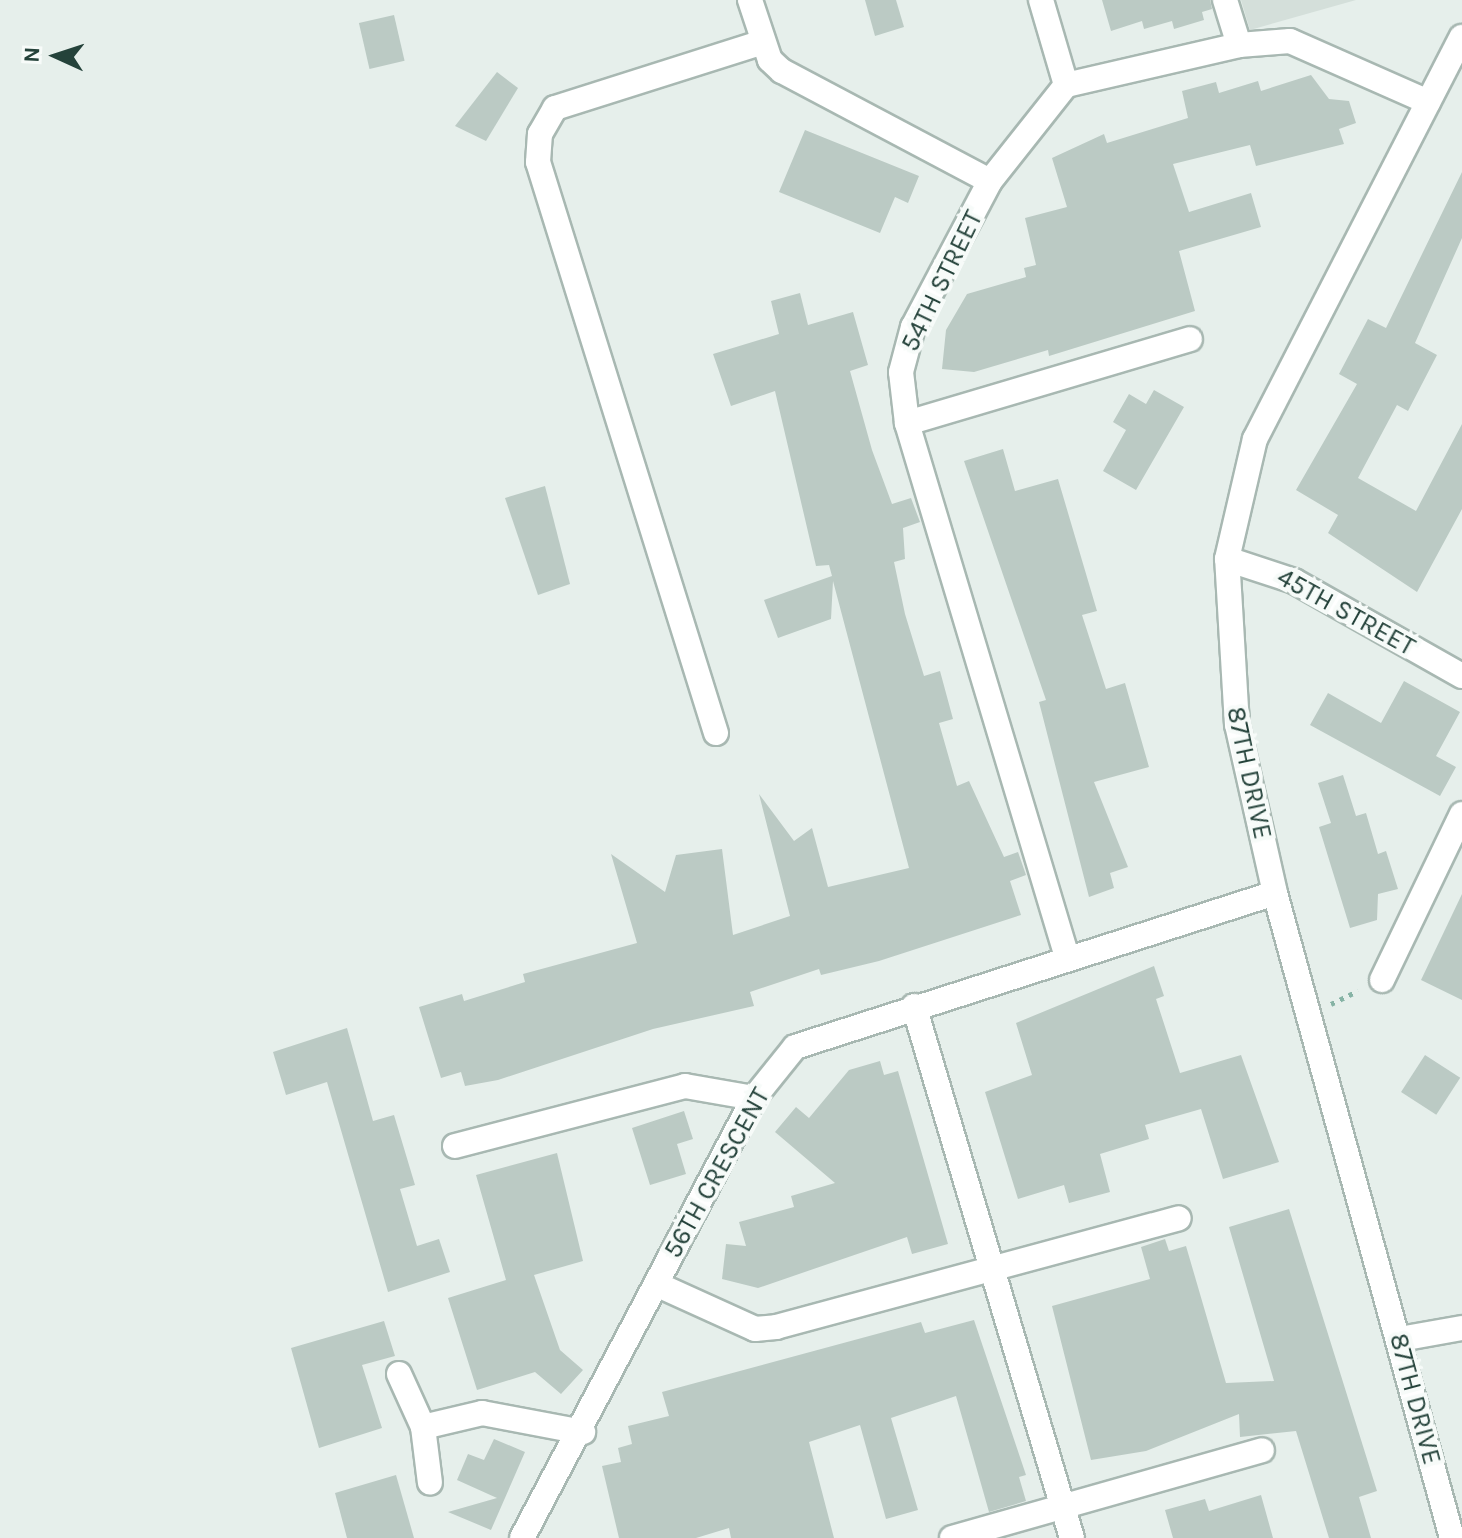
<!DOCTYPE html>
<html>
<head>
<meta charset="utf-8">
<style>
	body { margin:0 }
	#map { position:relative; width:1462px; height:1538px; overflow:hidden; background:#e6efeb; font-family:Karla,sans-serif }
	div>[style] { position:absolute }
	.built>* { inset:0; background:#d4dfda }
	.building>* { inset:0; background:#bbcac4; transform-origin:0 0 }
	.path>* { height:5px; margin-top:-2.5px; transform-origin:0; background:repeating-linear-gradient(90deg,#86b3a5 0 4px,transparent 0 10px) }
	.roads { filter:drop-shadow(2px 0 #a8b8b2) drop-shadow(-2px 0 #a8b8b2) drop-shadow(0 2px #a8b8b2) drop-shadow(0 -2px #a8b8b2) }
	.street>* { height:24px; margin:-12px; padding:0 12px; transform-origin:12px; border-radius:12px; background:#fff }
	.secondary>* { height:24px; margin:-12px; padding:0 12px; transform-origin:12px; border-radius:12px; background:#fff }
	span { translate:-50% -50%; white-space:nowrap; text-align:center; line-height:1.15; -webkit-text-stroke:8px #f7fbf9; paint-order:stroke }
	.street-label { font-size:26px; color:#24423a }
	.north { position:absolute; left:16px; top:16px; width:80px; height:80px; -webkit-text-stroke:6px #f7fbf9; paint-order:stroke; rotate:273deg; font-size:22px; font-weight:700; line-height:32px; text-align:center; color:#24423a }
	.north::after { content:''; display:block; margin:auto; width:28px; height:36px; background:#24423a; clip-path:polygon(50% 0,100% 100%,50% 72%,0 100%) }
</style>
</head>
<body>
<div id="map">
	<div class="built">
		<i style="clip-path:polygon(1241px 0,1356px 0,1250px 30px)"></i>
	</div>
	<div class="building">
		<i style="clip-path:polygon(865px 0,896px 0,904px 27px,875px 36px)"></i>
		<i style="clip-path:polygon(1102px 0,1210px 0,1212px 9px,1202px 12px,1204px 20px,1174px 29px,1172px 21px,1144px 29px,1142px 21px,1111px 31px)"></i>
		<i style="left:394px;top:15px;width:47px;height:36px;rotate:77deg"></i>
		<i style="clip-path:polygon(497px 72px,518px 88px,486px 141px,455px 126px)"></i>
		<i style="clip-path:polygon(1311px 75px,1329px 99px,1349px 101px,1356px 123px,1339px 129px,1344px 144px,1256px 166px,1250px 145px,1173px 164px,1189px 212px,1251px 193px,1261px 227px,1179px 251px,1195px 311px,1049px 356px,1048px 350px,974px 372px,942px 369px,946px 330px,967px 294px,1026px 277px,1024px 268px,1036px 265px,1025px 218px,1067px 207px,1052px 158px,1104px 134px,1107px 143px,1188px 118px,1182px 91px,1216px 82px,1219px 93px,1258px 81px,1261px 91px)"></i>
		<i style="clip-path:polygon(805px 130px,919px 176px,908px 203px,895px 197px,880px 233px,779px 192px)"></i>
		<i style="clip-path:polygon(1462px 172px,1462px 238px,1415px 343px,1437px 355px,1408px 411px,1397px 405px,1358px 478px,1416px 511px,1462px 424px,1462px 509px,1417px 592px,1328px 533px,1338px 515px,1296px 490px,1357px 384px,1339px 374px,1368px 319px,1386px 328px)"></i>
		<i style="clip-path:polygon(800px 293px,808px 325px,853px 312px,868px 365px,850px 371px,872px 450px,892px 504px,911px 498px,920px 522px,903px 528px,905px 559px,894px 562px,905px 614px,924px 676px,940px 671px,953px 719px,939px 723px,957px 786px,969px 781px,1004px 857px,1018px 852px,1026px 875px,1010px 881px,1021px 915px,879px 961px,821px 975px,819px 969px,750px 992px,754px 1006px,653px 1029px,498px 1080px,465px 1086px,461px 1072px,441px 1078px,419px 1007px,462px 994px,464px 1001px,525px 982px,523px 974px,637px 943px,611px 854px,665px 892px,676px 855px,722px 849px,733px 935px,790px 916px,759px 794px,794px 841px,812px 828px,828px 887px,909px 868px,833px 581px,831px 619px,778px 638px,764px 600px,832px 576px,829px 565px,816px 566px,775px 391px,731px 406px,713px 354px,779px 334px,771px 301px)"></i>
		<i style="clip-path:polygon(1154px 390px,1184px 407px,1136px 490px,1103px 471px,1126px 430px,1113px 422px,1129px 394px,1146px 404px)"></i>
		<i style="clip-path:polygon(1003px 449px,1015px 491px,1058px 479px,1097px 611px,1082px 615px,1106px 689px,1125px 683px,1149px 767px,1094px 782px,1128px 867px,1110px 873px,1114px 888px,1089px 897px,1039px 702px,1046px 700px,964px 461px)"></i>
		<i style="clip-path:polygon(545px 486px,570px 584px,538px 595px,505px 498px)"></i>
		<i style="clip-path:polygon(1404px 681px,1460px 712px,1436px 756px,1456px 767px,1440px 796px,1310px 725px,1328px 693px,1381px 723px)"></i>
		<i style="clip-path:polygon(1343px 775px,1356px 816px,1366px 813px,1378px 854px,1386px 851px,1398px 889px,1378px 894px,1377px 920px,1350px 928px,1319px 827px,1331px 823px,1318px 783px)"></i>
		<i style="clip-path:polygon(1462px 894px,1462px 1000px,1421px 980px)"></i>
		<i style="clip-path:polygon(1154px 966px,1164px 996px,1156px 999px,1180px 1073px,1241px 1055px,1279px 1162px,1223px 1179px,1201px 1109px,1145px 1125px,1149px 1139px,1100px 1154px,1110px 1192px,1069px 1203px,1064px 1185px,1018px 1199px,985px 1092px,1032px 1075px,1016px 1023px)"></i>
		<i style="clip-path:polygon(347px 1028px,373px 1121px,394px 1115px,415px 1185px,400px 1189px,417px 1246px,439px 1239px,450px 1272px,388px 1292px,327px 1082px,286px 1095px,273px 1052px)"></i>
		<i style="left:1425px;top:1055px;width:42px;height:44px;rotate:33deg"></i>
		<i style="clip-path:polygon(880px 1061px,884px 1075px,898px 1071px,948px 1244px,912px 1254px,907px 1237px,758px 1288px,722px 1279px,726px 1244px,746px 1246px,739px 1222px,794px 1207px,791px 1196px,835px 1183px,775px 1132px,796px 1107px,809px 1118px,849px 1070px)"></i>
		<i style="clip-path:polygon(684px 1111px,693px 1139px,677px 1144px,686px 1174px,650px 1185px,632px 1128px)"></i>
		<i style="clip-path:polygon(557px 1153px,583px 1261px,534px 1275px,560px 1350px,583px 1370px,561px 1394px,535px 1372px,477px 1390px,448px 1298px,506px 1280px,476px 1175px)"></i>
		<i style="clip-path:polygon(1289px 1209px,1377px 1491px,1359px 1497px,1371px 1538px,1329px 1538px,1296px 1431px,1240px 1437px,1239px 1414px,1146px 1451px,1091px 1460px,1052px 1306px,1150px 1279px,1141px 1247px,1165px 1239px,1169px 1251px,1186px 1246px,1226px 1383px,1274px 1381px,1229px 1227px)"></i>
		<i style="clip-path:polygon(974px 1320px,1026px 1475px,1019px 1477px,1026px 1501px,989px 1512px,956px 1396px,891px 1418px,918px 1510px,886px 1519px,860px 1425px,809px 1442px,834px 1538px,731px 1538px,729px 1528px,696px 1538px,619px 1538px,602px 1466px,621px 1462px,618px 1448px,632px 1444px,628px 1426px,669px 1416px,662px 1392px,921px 1322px,925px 1333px)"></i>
		<i style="clip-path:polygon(384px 1321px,395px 1356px,362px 1365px,382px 1428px,319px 1448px,291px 1348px)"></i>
		<i style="clip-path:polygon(494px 1439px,525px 1452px,491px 1530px,448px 1512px,497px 1498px,457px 1480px,468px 1454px,484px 1460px)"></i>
		<i style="clip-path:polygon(396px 1475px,414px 1538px,347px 1538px,335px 1493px)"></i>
		<i style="clip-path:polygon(1261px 1495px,1273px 1538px,1173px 1538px,1165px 1510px,1205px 1499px,1209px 1511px)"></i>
	</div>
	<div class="path">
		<i style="left:1331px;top:1004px;width:30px;rotate:-26deg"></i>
	</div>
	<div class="roads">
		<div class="street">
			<i style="left:750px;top:0;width:63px;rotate:71.6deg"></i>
			<i style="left:770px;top:60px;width:16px;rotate:43deg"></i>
			<i style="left:782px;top:71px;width:235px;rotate:27.9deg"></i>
			<i style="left:1041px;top:0;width:89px;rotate:73.6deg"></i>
			<i style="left:1225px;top:0;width:47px;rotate:72.7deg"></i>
			<i style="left:907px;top:423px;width:295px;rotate:-16.5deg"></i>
			<i style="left:1227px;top:559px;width:71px;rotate:18.2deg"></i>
			<i style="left:1294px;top:581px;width:193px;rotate:29.5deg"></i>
			<i style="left:716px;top:733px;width:598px;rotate:-107.31deg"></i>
			<i style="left:538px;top:162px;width:28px;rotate:-86deg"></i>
			<i style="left:540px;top:134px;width:30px;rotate:-60deg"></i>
			<i style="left:555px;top:108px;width:218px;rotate:-17.6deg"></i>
			<i style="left:1067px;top:957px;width:557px;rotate:-106.68deg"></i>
			<i style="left:907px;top:423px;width:51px;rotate:-96.7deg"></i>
			<i style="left:901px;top:372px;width:47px;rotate:-75.1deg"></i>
			<i style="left:913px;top:327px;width:165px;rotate:-62.2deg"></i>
			<i style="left:990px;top:181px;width:122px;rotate:-51.6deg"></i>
			<i style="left:1066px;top:85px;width:178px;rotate:-13deg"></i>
			<i style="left:1239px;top:45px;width:51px;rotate:-4.5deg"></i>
			<i style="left:1290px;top:41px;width:151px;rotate:23.8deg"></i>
			<i style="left:1382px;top:980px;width:184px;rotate:-64.3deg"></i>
			<i style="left:914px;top:1006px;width:555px;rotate:73.46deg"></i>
			<i style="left:455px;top:1146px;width:238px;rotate:-14.6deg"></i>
			<i style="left:685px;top:1086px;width:70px;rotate:9.9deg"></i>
			<i style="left:656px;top:1284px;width:109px;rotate:24.4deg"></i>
			<i style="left:755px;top:1329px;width:21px;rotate:-5deg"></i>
			<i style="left:776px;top:1327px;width:417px;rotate:-15.1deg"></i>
			<i style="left:1400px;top:1339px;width:63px;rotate:-10.1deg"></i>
			<i style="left:399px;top:1374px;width:58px;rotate:65.6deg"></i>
			<i style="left:423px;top:1427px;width:56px;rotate:82.9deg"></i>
			<i style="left:423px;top:1427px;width:61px;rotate:-13.3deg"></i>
			<i style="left:482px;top:1413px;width:103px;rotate:10.7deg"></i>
			<i style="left:522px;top:1538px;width:497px;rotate:-62.2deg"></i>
			<i style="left:754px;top:1098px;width:65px;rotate:-51.2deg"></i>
			<i style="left:795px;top:1047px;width:504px;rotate:-17.79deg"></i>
			<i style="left:952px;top:1538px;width:322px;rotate:-15.8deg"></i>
		</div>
		<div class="secondary">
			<i style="left:1452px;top:1538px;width:669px;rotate:-105.35deg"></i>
			<i style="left:1275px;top:893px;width:172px;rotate:-102.7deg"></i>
			<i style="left:1237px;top:725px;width:166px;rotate:-93.4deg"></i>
			<i style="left:1227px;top:559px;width:123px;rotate:-76.9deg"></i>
			<i style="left:1255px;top:439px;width:452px;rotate:-62.8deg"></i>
		</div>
	</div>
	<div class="street-label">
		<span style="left:942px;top:281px;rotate:-64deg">54TH STREET</span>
		<span style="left:1346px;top:612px;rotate:29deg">45TH STREET</span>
		<span style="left:1249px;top:773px;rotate:78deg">87TH DRIVE</span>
		<span style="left:717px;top:1173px;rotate:-61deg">56TH CRESCENT</span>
		<span style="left:1415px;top:1399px;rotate:75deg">87TH DRIVE</span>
	</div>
	<div class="north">N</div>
</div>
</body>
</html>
